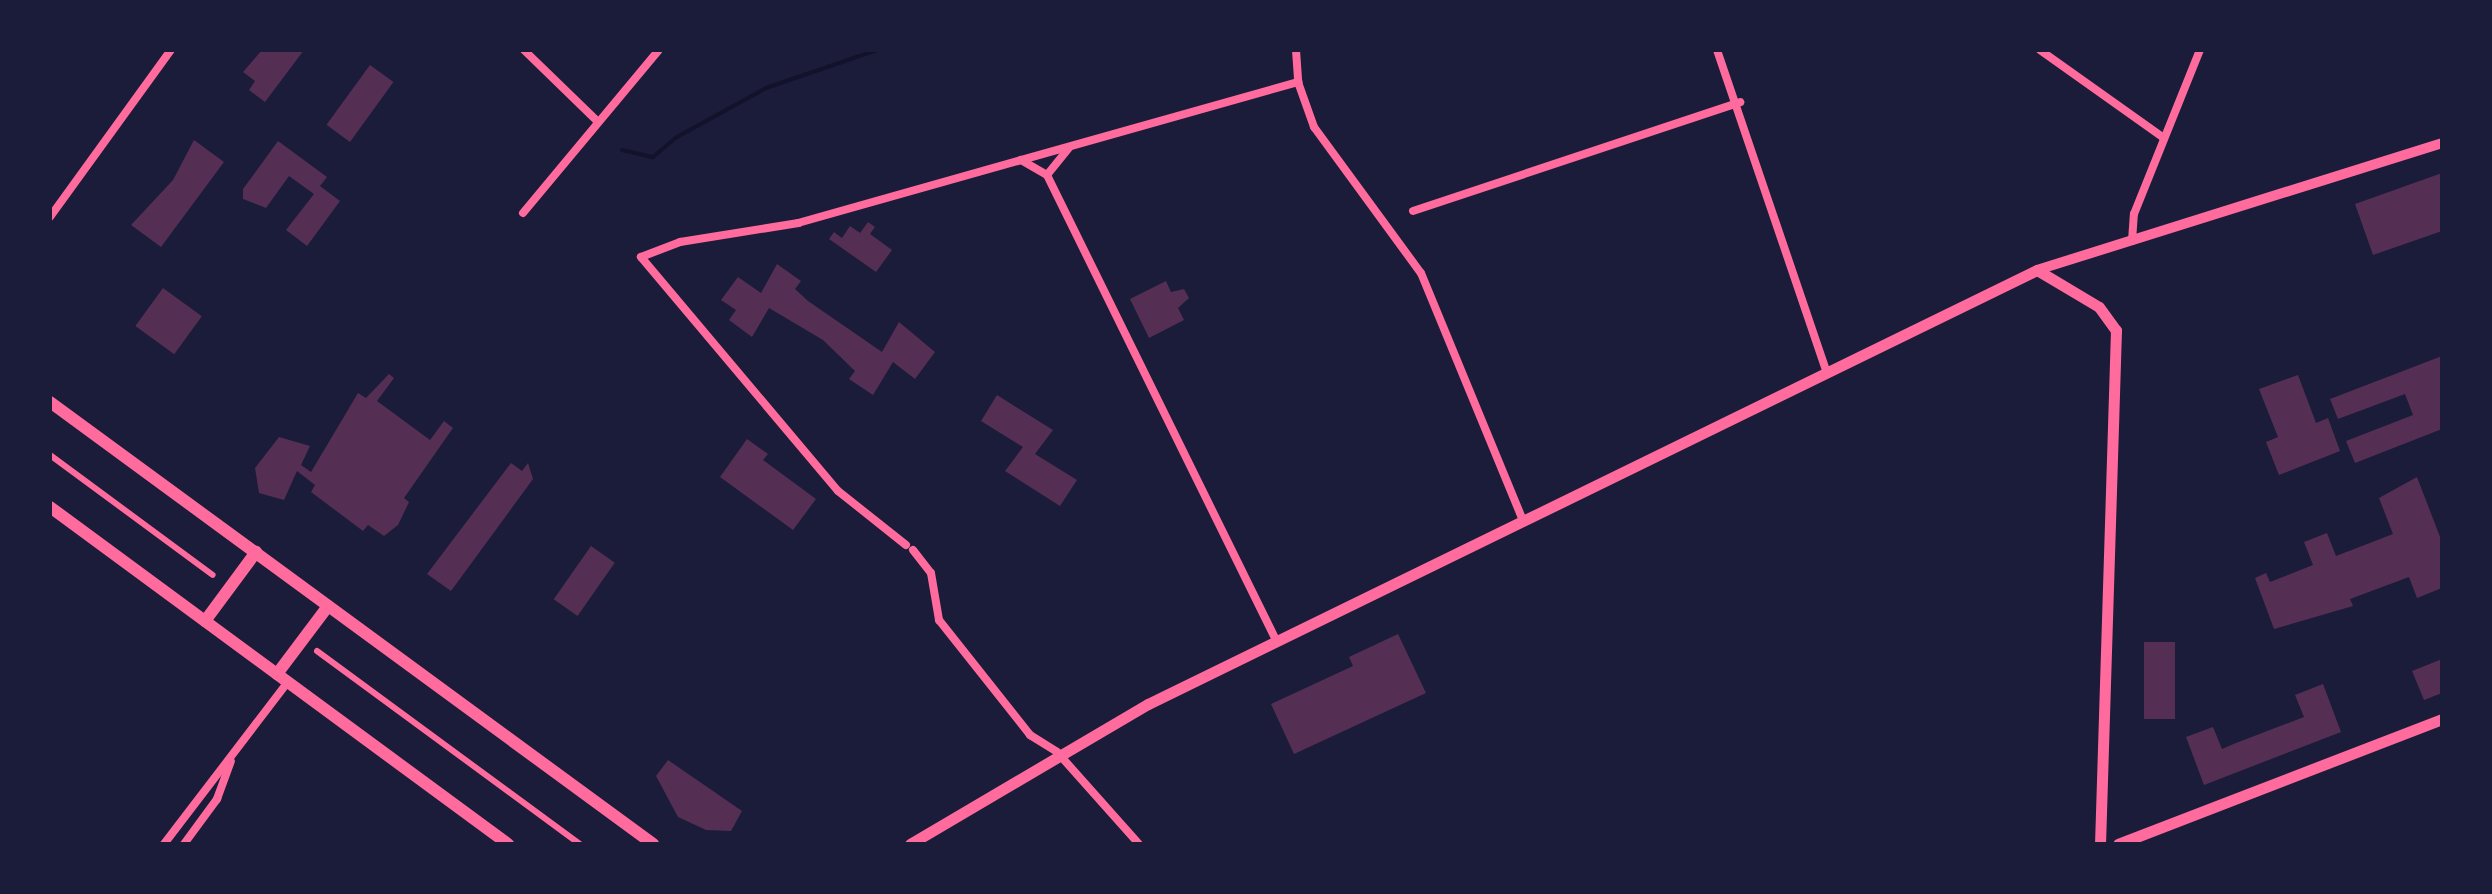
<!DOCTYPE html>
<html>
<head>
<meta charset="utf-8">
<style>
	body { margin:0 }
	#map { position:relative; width:2492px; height:894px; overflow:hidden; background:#1b1b3a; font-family:Lora,serif }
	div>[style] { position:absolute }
	.stream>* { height:4px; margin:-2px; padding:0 2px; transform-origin:2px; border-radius:2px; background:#12122b }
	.building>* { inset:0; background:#542f53; transform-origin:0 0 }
	.pedestrian>* { height:6px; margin:-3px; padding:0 3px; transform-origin:3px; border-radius:3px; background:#ff6b9d }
	.minor>* { height:8px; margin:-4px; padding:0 4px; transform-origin:4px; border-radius:4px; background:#ff6b9d }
	.tertiary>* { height:10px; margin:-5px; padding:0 5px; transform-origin:5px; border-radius:5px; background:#ff6b9d }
	.secondary>* { height:11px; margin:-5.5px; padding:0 5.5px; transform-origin:5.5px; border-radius:5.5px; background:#ff6b9d }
	.primary>* { height:12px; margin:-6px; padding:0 6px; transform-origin:6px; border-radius:6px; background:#ff6b9d }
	span { translate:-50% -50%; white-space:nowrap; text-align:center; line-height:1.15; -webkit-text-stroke:8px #1b1b3a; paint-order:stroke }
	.frame { position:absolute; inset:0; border:52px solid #1b1b3a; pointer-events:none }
</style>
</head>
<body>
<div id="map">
	<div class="stream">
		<i style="left:622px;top:150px;width:32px;rotate:13deg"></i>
		<i style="left:653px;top:157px;width:31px;rotate:-40deg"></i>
		<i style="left:677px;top:137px;width:102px;rotate:-28.8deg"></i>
		<i style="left:766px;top:88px;width:117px;rotate:-18.9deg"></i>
	</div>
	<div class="building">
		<i style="clip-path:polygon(262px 50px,304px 50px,265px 102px,249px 90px,255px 81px,243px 72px)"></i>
		<i style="left:370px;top:65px;width:29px;height:74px;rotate:36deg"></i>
		<i style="clip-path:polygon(194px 140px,224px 162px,161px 247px,131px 225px,173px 180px)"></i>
		<i style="clip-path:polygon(278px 141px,327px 177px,320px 186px,340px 201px,307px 246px,286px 230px,314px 194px,289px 176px,266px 208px,243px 199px,243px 189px)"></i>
		<i style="clip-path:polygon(2442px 173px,2442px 231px,2373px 255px,2355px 204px)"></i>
		<i style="clip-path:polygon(868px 222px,875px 227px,870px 234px,892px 250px,876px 272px,829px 239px,834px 232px,842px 238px,850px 226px,860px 233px)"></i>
		<i style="clip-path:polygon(777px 264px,801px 281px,795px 289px,808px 301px,882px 352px,899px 322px,935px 352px,915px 379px,893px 362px,873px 395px,849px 379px,855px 371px,823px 340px,769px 308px,752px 337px,729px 320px,736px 310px,721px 300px,738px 277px,761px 293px)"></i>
		<i style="clip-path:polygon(1166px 281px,1171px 292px,1184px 289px,1189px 298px,1178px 308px,1184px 320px,1149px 338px,1130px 299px)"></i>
		<i style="left:163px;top:288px;width:48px;height:47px;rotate:36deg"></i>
		<i style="clip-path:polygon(2442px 356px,2442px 429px,2355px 463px,2346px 441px,2413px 415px,2405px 394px,2338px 419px,2330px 399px)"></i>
		<i style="clip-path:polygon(389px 374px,394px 378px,377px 401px,430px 440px,444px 421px,453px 428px,404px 498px,409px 502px,398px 525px,384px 536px,368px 525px,363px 531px,311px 492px,315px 485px,297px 471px,284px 500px,259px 493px,255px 468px,279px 437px,310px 446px,301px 465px,311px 472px,358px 393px,366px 398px)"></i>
		<i style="clip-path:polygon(2298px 375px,2316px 423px,2328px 418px,2340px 451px,2279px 475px,2266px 442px,2278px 437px,2259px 389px)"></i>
		<i style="clip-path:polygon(997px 395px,1053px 430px,1035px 454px,1077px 480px,1060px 506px,1005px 471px,1023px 447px,981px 421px)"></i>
		<i style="clip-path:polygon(747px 439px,768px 454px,763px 460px,816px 499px,793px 530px,720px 477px)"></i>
		<i style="clip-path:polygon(511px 463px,522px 471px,528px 463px,533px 479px,451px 591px,427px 574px)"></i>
		<i style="clip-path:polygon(2417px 477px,2442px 542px,2442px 588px,2417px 598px,2409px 577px,2350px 599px,2353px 606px,2274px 629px,2255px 578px,2266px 573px,2270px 582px,2313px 565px,2304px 542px,2327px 533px,2336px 556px,2393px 534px,2379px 498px)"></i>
		<i style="left:591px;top:546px;width:29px;height:65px;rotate:35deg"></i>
		<i style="clip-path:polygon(1398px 634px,1426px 693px,1294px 754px,1271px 704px,1353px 666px,1349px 657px)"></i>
		<i style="left:2144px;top:642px;width:31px;height:77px"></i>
		<i style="clip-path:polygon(2442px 659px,2442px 693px,2424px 700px,2412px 671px)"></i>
		<i style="clip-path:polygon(2323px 684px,2341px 732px,2204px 785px,2186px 737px,2213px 727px,2222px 749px,2236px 743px,2304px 717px,2295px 695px)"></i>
		<i style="clip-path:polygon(668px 760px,742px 811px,731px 831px,706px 830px,678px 817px,656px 776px)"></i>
	</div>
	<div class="pedestrian">
		<i style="left:50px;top:455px;width:202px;rotate:36.4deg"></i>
		<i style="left:317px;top:651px;width:326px;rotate:36.3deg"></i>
	</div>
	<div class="minor">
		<i style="left:524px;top:50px;width:100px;rotate:44.2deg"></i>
		<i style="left:1296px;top:50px;width:32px;rotate:86deg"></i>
		<i style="left:1298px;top:82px;width:48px;rotate:70.4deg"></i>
		<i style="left:1314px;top:127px;width:181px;rotate:53.8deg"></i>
		<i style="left:1421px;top:273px;width:267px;rotate:67.6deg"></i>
		<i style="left:1717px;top:50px;width:338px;rotate:71.2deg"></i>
		<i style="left:2040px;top:50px;width:152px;rotate:35.4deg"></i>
		<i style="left:1021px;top:160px;width:30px;rotate:30deg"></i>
		<i style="left:1047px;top:175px;width:518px;rotate:63.78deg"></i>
		<i style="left:1047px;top:175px;width:35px;rotate:-51deg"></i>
		<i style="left:1413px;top:211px;width:345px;rotate:-18.4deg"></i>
		<i style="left:523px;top:213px;width:212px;rotate:-50.2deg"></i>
		<i style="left:50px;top:217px;width:206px;rotate:-54.1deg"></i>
		<i style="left:2132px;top:241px;width:27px;rotate:-86deg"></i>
		<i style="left:2134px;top:214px;width:177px;rotate:-68.1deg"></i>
		<i style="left:906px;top:545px;width:87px;rotate:-141.5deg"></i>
		<i style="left:838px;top:491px;width:306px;rotate:-130.1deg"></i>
		<i style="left:641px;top:257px;width:42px;rotate:-21deg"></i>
		<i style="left:680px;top:242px;width:120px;rotate:-9.1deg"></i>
		<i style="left:798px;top:223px;width:520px;rotate:-15.75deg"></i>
		<i style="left:913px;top:550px;width:29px;rotate:52deg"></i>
		<i style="left:931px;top:573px;width:48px;rotate:80.3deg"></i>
		<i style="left:939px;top:620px;width:147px;rotate:51.6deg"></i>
		<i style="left:1030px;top:735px;width:32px;rotate:32deg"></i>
		<i style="left:1057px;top:752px;width:123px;rotate:48.3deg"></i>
		<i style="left:164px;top:844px;width:204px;rotate:-52.6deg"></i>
		<i style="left:184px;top:844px;width:56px;rotate:-53.7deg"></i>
		<i style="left:217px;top:799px;width:40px;rotate:-69.8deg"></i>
	</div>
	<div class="tertiary">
		<i style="left:2037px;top:270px;width:424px;rotate:-17.4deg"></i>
	</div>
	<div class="secondary">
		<i style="left:910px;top:844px;width:276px;rotate:-30.5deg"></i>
		<i style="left:1148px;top:704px;width:989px;rotate:-26.02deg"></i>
		<i style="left:2037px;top:270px;width:72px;rotate:30.8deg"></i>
		<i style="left:2099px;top:307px;width:29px;rotate:54deg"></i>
		<i style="left:2116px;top:330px;width:514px;rotate:91.78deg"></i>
		<i style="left:2118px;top:844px;width:347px;rotate:-21.1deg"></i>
	</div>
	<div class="primary">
		<i style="left:50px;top:402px;width:748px;rotate:36.24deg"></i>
		<i style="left:50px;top:507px;width:569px;rotate:36.35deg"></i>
		<i style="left:205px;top:621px;width:86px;rotate:-53.5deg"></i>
		<i style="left:277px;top:674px;width:85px;rotate:-53.1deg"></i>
	</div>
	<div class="frame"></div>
</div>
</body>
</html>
